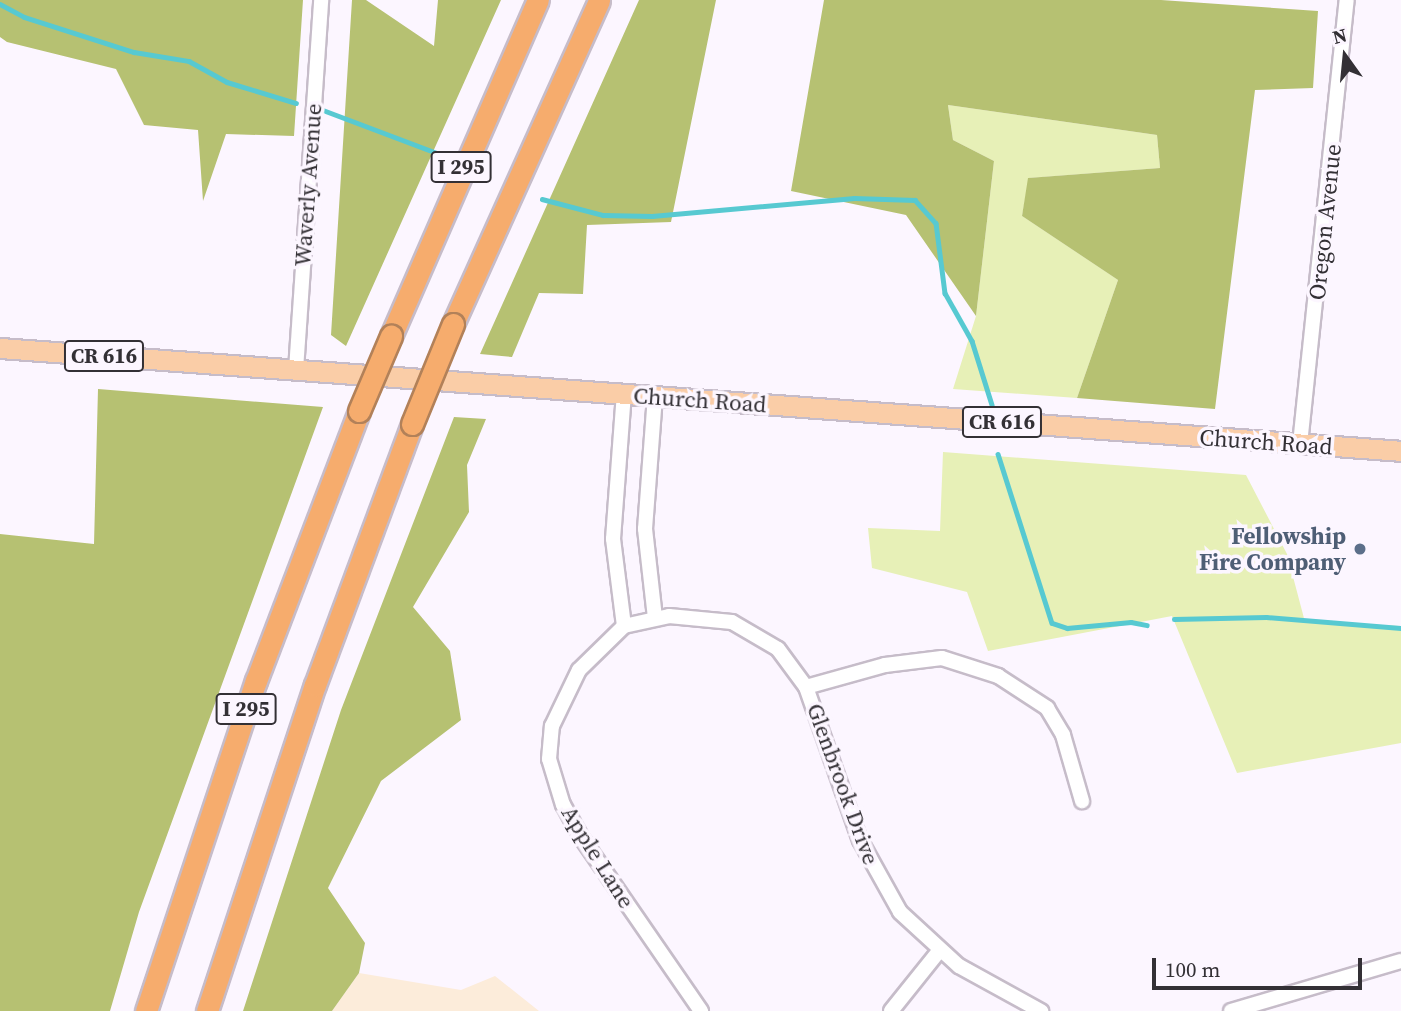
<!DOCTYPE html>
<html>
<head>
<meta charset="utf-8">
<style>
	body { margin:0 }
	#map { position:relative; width:1401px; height:1011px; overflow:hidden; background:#fcf6ff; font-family:"Source Serif 4",serif }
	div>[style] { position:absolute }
	.education>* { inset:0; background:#fcecda }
	.green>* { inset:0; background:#e7f0b7 }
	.forest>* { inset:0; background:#b6c172 }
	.stream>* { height:4.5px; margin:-2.25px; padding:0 2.25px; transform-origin:2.25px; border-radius:2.25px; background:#57c9d1 }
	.roads { filter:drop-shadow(2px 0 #c6bcc9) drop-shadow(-2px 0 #c6bcc9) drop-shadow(0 2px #c6bcc9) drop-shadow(0 -2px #c6bcc9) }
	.minor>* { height:14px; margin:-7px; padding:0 7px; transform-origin:7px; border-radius:7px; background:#fff }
	.major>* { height:19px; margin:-9.5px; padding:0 9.5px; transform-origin:9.5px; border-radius:9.5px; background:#facda7 }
	.highway>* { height:21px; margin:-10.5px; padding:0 10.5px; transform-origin:10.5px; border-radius:10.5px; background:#f6ac6d }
	.bridges { filter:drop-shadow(2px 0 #b28159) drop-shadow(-2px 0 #b28159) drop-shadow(0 2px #b28159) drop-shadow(0 -2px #b28159) }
	.highway-bridge>* { height:21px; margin:-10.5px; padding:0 10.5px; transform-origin:10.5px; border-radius:10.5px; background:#f6ac6d }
	.dots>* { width:19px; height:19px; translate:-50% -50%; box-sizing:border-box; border:4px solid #fcf6ff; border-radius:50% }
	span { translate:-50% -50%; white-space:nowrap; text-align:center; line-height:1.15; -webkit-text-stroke:7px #fcf6ff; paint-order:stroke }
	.shield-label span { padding:2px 5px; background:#fcf6ff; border:2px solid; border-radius:5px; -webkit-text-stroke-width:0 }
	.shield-label { font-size:21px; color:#333035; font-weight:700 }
	.street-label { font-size:23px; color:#333035 }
	.service-label { font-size:23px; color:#4e5e75; font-weight:700 }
	.right { translate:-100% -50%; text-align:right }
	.north { position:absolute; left:1310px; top:21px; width:70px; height:70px; -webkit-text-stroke:5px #fcf6ff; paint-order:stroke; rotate:345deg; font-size:19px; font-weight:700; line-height:28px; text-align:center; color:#333035 }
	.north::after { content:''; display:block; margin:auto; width:24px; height:32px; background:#333035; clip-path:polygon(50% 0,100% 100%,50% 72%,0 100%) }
	.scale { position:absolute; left:1152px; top:958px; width:210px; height:32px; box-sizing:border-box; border:4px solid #333035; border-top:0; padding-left:9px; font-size:21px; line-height:24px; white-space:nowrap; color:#333035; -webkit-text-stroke:5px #fcf6ff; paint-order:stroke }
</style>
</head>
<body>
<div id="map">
	<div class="education">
		<i style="clip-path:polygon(359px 973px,461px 990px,495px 976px,539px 1011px,332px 1011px)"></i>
	</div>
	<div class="green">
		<i style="clip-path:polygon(948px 105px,1157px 135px,1160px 168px,1029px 178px,1022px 216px,1118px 280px,1077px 398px,953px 389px,976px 316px,994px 161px,953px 140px)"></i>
		<i style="clip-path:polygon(943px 452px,1246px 475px,1287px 554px,1305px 622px,1401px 626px,1401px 743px,1237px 773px,1172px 616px,988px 651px,967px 592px,872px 568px,868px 528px,940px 531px)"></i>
	</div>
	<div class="forest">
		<i style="clip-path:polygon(0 0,303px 0,294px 136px,226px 134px,203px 201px,198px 130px,144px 125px,116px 69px,7px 42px,0 37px)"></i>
		<i style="clip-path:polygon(352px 0,366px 0,434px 46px,438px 0,501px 0,346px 346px,331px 335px)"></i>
		<i style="clip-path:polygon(639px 0,716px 0,671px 222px,587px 225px,583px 294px,539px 293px,512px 357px,480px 354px)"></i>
		<i style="clip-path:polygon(824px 0,1161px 0,1318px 11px,1313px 88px,1255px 90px,1215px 409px,1077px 398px,1118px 280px,1022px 216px,1028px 178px,1160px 168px,1157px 135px,948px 105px,953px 140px,994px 161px,976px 316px,906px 215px,791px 191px)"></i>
		<i style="clip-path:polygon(98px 389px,323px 407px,139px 912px,110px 1011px,0 1011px,0 534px,94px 544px)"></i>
		<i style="clip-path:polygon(454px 417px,486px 419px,467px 465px,469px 512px,413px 607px,450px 651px,461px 720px,381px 781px,328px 888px,365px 943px,359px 973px,332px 1011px,243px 1011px,341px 710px)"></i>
	</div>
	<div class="stream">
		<i style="left:0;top:4px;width:27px;rotate:28deg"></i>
		<i style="left:24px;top:17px;width:115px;rotate:17.7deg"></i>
		<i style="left:134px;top:52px;width:56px;rotate:9.3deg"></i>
		<i style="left:189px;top:61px;width:43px;rotate:28.9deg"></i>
		<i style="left:227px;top:82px;width:72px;rotate:16.9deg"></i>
		<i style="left:323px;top:110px;width:122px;rotate:20.7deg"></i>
		<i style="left:542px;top:199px;width:63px;rotate:14.7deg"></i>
		<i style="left:603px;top:215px;width:49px;rotate:1.2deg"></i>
		<i style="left:652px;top:216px;width:203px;rotate:-5.1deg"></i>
		<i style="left:854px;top:198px;width:61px;rotate:1.9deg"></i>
		<i style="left:915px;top:200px;width:31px;rotate:48deg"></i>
		<i style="left:936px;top:223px;width:71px;rotate:82.7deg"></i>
		<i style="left:945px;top:293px;width:55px;rotate:60.6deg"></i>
		<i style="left:972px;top:341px;width:67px;rotate:72.6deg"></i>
		<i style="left:998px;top:454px;width:177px;rotate:72.3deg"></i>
		<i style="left:1052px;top:623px;width:16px;rotate:18deg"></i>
		<i style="left:1067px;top:628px;width:64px;rotate:-5.4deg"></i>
		<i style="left:1131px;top:622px;width:16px;rotate:11deg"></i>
		<i style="left:1174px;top:619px;width:92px;rotate:-1.2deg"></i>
		<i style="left:1266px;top:617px;width:135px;rotate:4.7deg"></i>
	</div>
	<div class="roads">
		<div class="minor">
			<i style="left:296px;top:370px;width:371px;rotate:-86.1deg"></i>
			<i style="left:1300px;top:444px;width:446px;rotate:-84deg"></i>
			<i style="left:655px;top:618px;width:90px;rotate:-96.4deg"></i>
			<i style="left:645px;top:529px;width:133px;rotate:-85.7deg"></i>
			<i style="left:624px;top:626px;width:88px;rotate:-97.2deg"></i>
			<i style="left:613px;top:539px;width:145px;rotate:-85.7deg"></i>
			<i style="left:806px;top:687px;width:82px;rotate:-15.6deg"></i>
			<i style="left:885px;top:665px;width:57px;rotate:-7deg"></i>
			<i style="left:942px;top:658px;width:59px;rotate:17.8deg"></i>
			<i style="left:998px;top:676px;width:59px;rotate:33.1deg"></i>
			<i style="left:1047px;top:708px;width:31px;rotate:59deg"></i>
			<i style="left:1063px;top:735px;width:69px;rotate:73.9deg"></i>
			<i style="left:701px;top:1011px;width:211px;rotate:-124.6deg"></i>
			<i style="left:581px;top:837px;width:37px;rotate:-119deg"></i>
			<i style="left:563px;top:805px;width:48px;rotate:-106.9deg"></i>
			<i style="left:549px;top:759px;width:33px;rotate:-85deg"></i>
			<i style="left:552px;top:726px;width:62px;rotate:-64.3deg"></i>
			<i style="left:579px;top:670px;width:63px;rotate:-44.4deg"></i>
			<i style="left:624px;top:626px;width:46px;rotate:-12.5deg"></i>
			<i style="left:669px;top:616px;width:63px;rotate:5.4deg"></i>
			<i style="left:732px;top:622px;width:53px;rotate:30.4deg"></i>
			<i style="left:778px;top:649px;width:47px;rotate:53.6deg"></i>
			<i style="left:806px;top:687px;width:162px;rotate:70.6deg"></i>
			<i style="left:860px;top:840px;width:82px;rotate:60.9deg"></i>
			<i style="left:900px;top:912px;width:80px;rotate:42.5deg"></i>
			<i style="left:959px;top:966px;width:94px;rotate:28.8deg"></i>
			<i style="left:891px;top:1011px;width:77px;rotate:-51.3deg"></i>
			<i style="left:1231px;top:1011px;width:177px;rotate:-16.4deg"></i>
		</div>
		<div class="major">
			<i style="left:0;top:348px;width:1405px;rotate:4.2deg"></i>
		</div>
		<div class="highway">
			<i style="left:453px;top:324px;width:355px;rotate:-65.7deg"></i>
			<i style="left:391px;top:336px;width:367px;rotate:-66.4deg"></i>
			<i style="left:146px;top:1011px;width:348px;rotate:-71.6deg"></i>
			<i style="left:256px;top:681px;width:289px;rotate:-69.1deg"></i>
			<i style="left:207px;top:1011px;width:343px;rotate:-71.7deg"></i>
			<i style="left:315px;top:685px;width:278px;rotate:-69.6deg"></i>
		</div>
	</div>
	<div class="bridges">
		<div class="highway-bridge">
			<i style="left:359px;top:411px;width:82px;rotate:-66.9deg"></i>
			<i style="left:412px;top:424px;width:108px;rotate:-67.7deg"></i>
		</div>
	</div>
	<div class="dots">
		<i style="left:1360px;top:549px;background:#5c6f8a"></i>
	</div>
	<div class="shield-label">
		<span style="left:461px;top:167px">I 295</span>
		<span style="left:104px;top:356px">CR 616</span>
		<span style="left:1002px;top:422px">CR 616</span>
		<span style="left:246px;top:709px">I 295</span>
	</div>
	<div class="street-label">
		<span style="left:308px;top:185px;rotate:-86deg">Waverly Avenue</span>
		<span style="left:1325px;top:222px;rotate:-84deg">Oregon Avenue</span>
		<span style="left:700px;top:400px;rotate:4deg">Church Road</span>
		<span style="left:1266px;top:442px;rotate:4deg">Church Road</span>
		<span style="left:843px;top:784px;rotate:70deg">Glenbrook Drive</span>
		<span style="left:598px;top:857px;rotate:58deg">Apple Lane</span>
	</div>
	<div class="service-label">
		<span class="right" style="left:1346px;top:549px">Fellowship<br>Fire Company</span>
	</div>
	<div class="north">N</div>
	<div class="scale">100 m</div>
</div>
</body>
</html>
